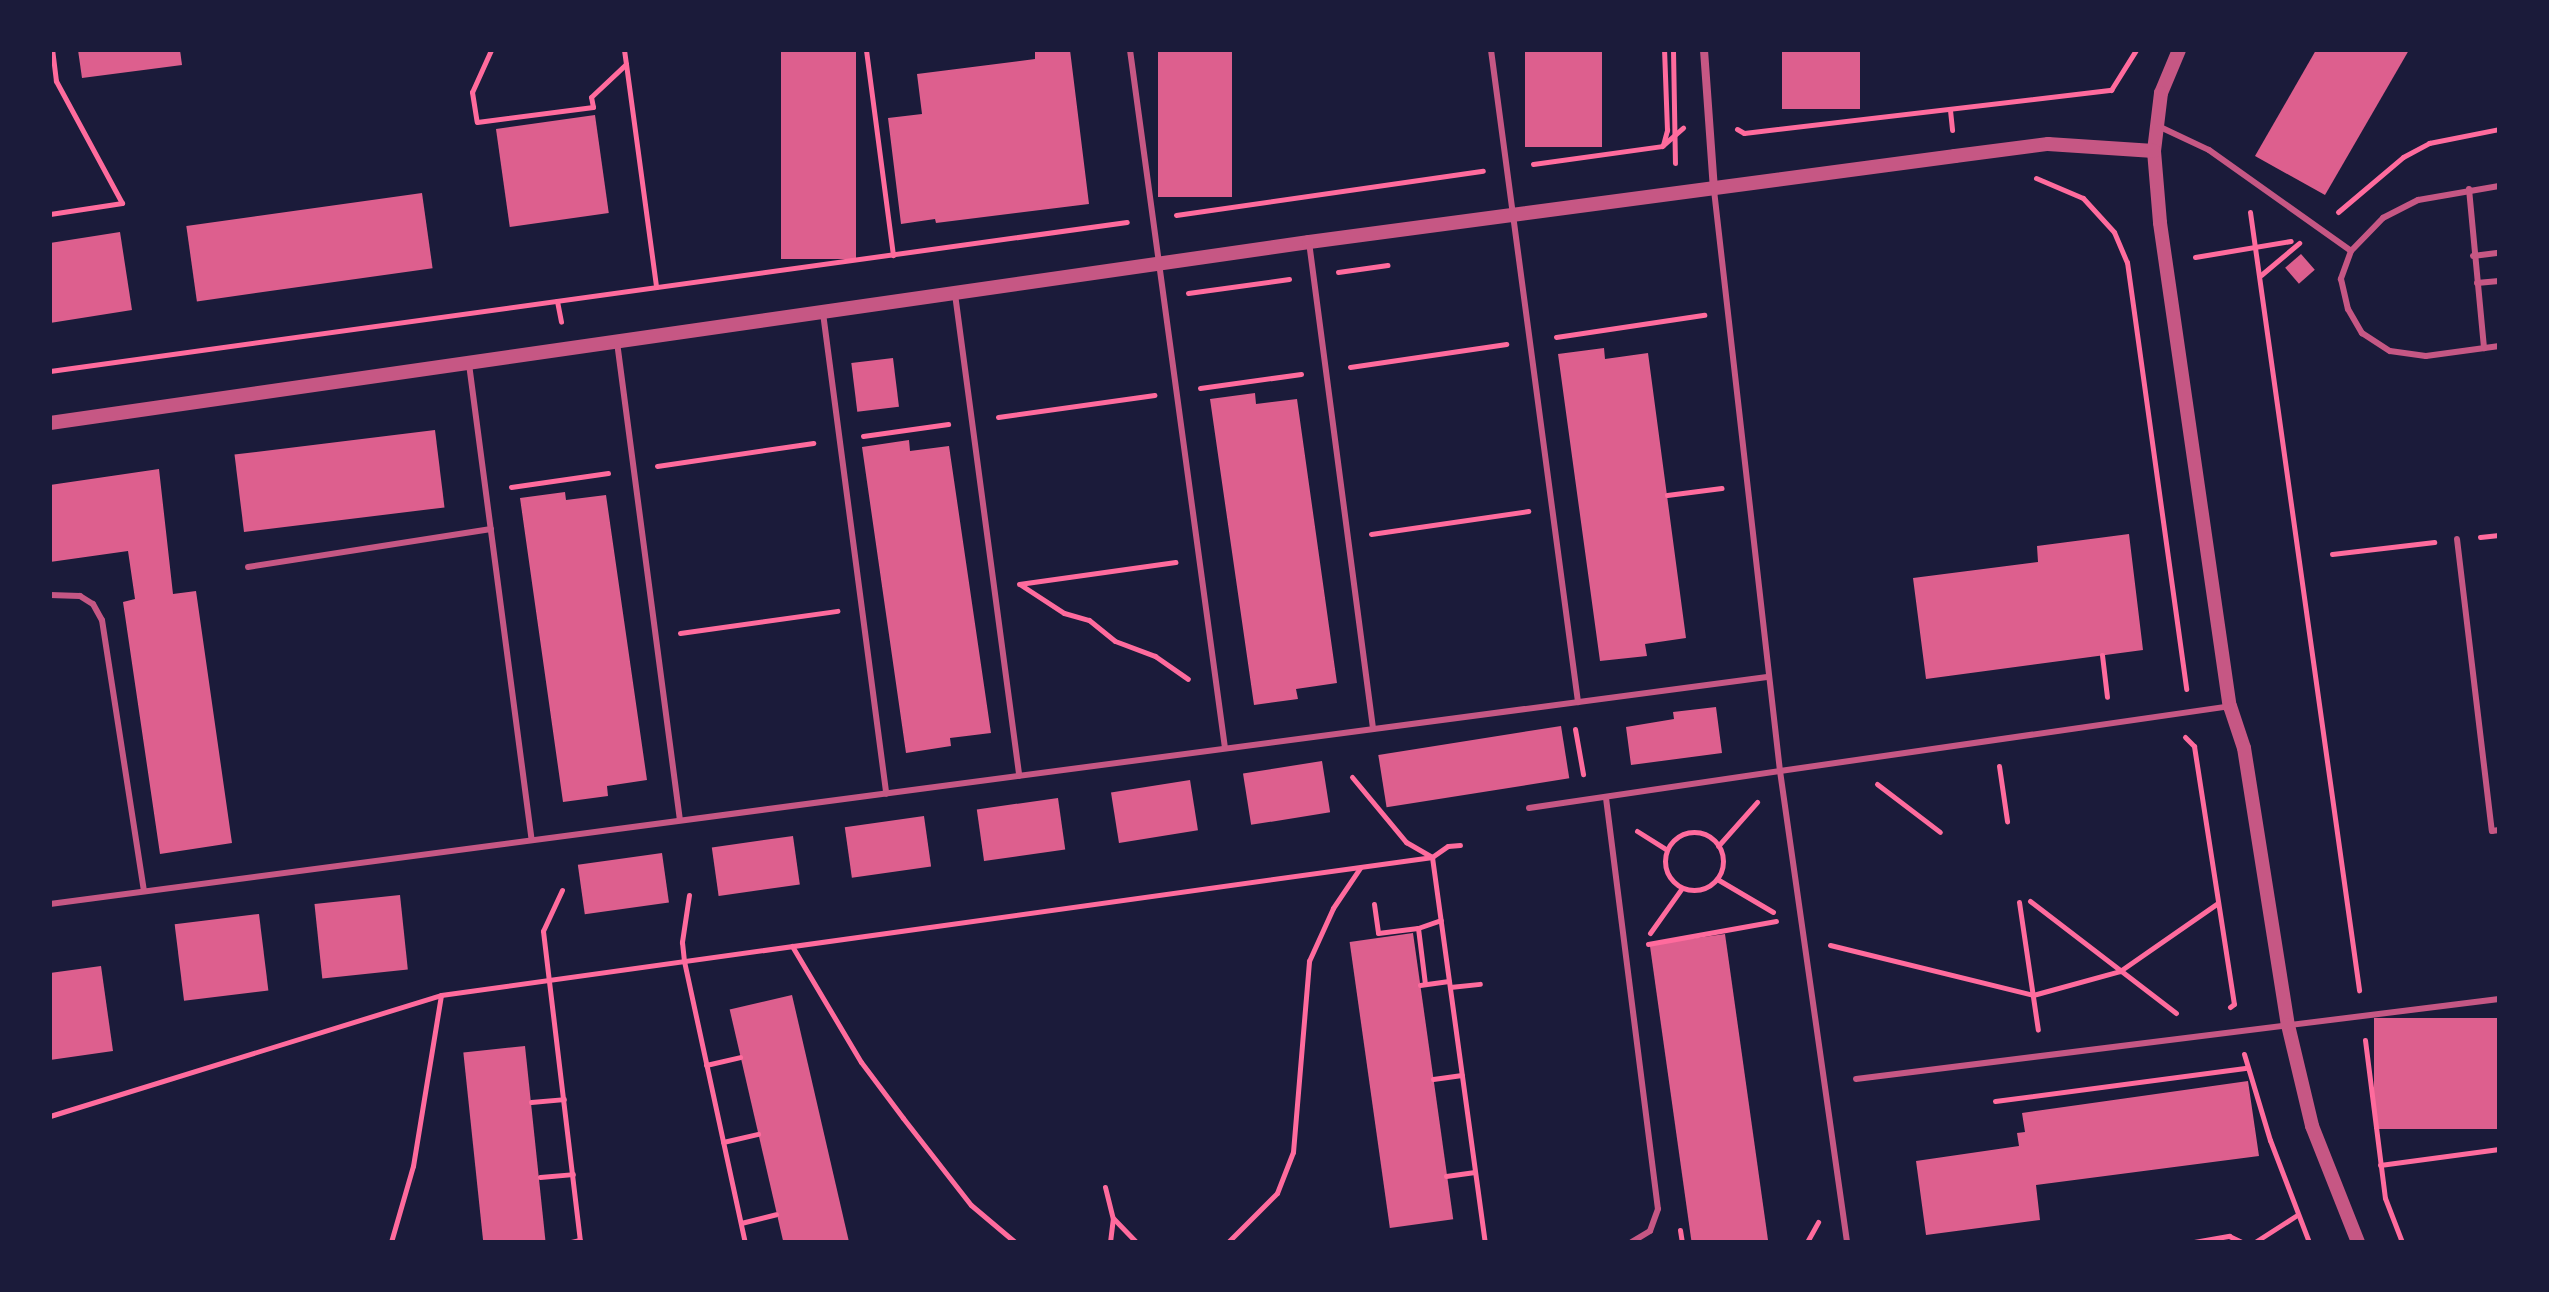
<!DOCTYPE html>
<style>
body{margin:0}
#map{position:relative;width:2549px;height:1292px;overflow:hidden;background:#1b1b3a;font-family:"IBM Plex Sans",sans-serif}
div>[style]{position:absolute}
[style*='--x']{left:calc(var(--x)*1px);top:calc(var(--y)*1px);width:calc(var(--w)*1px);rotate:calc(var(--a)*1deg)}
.building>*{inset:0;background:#dd5f8e;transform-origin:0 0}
.path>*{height:5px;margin:-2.5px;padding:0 2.5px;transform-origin:2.5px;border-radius:2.5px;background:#ff6b9d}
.path>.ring{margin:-2.5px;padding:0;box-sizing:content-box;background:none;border:5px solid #ff6b9d;border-radius:50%}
.service>*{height:6px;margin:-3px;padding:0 3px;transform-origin:3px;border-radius:3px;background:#c65784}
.minor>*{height:8px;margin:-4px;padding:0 4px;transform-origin:4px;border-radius:4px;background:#c65784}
.tertiary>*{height:14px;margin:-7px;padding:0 7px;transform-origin:7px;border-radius:7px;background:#c65784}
span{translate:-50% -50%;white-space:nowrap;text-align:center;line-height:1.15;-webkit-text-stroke:8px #1b1b3a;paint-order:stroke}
.frame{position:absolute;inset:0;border:52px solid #1b1b3a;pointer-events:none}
</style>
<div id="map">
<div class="building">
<div style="clip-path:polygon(78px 50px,180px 50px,182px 65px,82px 78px)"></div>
<div style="left:781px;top:50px;width:75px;height:209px"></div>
<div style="clip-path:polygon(1070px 50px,1089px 204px,936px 223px,935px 219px,901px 224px,888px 118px,922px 114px,917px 74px,1035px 59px,1035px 51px)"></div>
<div style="left:1158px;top:50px;width:74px;height:147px"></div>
<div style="left:1525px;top:50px;width:77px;height:97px"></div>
<div style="left:1782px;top:50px;width:78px;height:59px"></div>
<div style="clip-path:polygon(2316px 50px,2409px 50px,2325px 195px,2255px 156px)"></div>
<div style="left:595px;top:115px;width:99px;height:100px;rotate:82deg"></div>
<div style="left:422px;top:193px;width:76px;height:238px;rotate:82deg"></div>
<div style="clip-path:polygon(120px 232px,132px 310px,50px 323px,50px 243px)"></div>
<div style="left:2301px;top:254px;width:21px;height:21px;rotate:49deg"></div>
<div style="clip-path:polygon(1604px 348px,1605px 359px,1648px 353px,1686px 638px,1645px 644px,1647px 656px,1600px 661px,1558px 354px)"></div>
<div style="left:893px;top:358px;width:49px;height:42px;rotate:83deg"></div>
<div style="clip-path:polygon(1255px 393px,1256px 404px,1297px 399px,1337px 683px,1296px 689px,1298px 699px,1254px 705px,1210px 399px)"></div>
<div style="left:435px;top:430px;width:78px;height:202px;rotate:83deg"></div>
<div style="clip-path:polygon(909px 440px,910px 451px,949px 446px,991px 733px,950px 738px,951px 746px,906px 753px,862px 447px)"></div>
<div style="clip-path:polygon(159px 469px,173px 594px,196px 591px,232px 843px,160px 854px,123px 602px,135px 599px,128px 551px,50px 562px,50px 485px)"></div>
<div style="clip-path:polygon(565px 492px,566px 500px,606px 495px,647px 780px,607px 786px,608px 796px,563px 802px,520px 498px)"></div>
<div style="clip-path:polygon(2129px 534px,2143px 650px,1926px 679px,1913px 578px,2038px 562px,2037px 546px)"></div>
<div style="clip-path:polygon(1716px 707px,1722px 753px,1631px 765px,1626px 727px,1674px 719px,1673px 712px)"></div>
<div style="left:1561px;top:726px;width:53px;height:185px;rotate:81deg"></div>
<div style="left:1322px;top:761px;width:52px;height:80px;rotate:81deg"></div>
<div style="left:1190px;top:780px;width:51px;height:80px;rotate:81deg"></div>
<div style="left:1058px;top:798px;width:52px;height:82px;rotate:82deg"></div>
<div style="left:924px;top:816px;width:51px;height:80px;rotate:82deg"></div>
<div style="left:793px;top:836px;width:49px;height:82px;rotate:82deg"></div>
<div style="left:662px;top:853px;width:50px;height:85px;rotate:82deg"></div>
<div style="left:400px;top:895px;width:75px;height:86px;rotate:84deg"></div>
<div style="left:259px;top:914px;width:77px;height:85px;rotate:83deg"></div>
<div style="left:1413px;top:933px;width:289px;height:64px;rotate:82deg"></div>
<div style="left:1725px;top:934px;width:311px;height:76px;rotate:82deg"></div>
<div style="clip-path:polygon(101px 966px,113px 1051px,50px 1060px,50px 973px)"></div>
<div style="left:792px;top:995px;width:253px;height:64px;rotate:77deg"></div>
<div style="left:2499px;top:1018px;width:111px;height:125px;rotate:90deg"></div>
<div style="left:525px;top:1046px;width:197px;height:62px;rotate:84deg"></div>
<div style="clip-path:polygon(2248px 1081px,2259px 1156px,2036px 1185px,2040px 1220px,1926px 1235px,1916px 1161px,2019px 1146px,2017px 1133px,2025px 1132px,2022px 1113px)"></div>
</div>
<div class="path">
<div style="--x:491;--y:50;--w:46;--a:114.3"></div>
<div style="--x:472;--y:92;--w:30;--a:81"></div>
<div style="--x:477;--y:122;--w:117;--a:-7.4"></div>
<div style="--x:593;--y:107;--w:10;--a:-101"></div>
<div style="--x:591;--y:97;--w:48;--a:-43.3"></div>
<div style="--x:626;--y:64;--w:14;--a:-98"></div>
<div style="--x:866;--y:50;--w:207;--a:82.5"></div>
<div style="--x:1673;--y:50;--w:113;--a:89"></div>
<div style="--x:626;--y:64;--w:225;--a:82.3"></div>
<div style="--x:1950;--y:110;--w:20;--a:84"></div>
<div style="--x:1737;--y:129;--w:8;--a:30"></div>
<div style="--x:1744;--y:133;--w:370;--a:-6.7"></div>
<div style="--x:2111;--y:90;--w:47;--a:-58"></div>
<div style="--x:1663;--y:145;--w:16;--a:-75"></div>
<div style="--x:1667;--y:130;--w:80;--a:-92.1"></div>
<div style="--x:1533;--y:164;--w:130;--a:-7.9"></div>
<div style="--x:1662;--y:146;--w:28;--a:-41"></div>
<div style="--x:2036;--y:178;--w:51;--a:23.1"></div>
<div style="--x:2083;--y:198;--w:46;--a:47.6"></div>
<div style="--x:2114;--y:232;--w:33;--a:67"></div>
<div style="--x:2127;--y:262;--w:431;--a:82.1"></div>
<div style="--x:2250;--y:212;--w:786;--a:82.02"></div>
<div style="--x:2338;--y:212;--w:85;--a:-40.2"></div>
<div style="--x:2403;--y:157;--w:30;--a:-28"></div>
<div style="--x:2429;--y:143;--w:71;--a:-11.3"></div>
<div style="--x:50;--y:214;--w:73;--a:-8.7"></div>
<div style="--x:122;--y:203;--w:139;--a:-118.4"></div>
<div style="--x:56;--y:81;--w:31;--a:-97"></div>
<div style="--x:1176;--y:215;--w:310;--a:-8.2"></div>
<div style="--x:2195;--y:257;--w:97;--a:-9.5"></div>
<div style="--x:1338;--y:272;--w:50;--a:-8"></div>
<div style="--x:2261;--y:275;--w:50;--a:-40.1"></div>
<div style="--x:1188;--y:293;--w:102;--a:-7.9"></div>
<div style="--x:557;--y:301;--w:21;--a:79"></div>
<div style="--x:1556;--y:337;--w:150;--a:-8.5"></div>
<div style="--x:1350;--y:367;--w:158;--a:-8.4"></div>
<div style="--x:50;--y:371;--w:1087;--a:-7.88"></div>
<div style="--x:1200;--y:388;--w:102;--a:-7.9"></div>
<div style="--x:998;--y:417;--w:158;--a:-8"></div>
<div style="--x:863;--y:436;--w:86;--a:-8"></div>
<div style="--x:657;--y:466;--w:158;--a:-8.4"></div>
<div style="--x:511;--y:487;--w:98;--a:-8.2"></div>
<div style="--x:1667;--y:495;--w:55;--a:-7.3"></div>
<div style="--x:1371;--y:534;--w:159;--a:-8.3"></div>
<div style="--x:2480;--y:537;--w:19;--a:-6"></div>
<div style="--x:2332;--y:554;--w:103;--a:-6.7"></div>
<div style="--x:1019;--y:584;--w:158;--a:-8"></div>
<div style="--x:1021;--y:585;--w:51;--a:33.1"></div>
<div style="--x:1064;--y:613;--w:26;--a:16"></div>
<div style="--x:1089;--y:620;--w:33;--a:39"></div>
<div style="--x:1115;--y:641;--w:43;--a:20.6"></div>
<div style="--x:1155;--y:656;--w:40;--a:34.9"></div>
<div style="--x:680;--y:633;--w:159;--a:-8"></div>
<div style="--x:2102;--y:655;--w:42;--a:83.2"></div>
<div style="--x:1575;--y:729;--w:46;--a:79.9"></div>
<div style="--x:2185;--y:737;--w:13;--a:45"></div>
<div style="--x:2194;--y:746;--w:261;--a:81.2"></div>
<div style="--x:2234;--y:1004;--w:5;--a:143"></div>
<div style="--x:1999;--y:766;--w:56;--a:81.7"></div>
<div style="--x:1352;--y:777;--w:85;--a:50.3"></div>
<div style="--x:1406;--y:842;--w:30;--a:30"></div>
<div style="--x:1432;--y:857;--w:19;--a:-35"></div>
<div style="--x:1448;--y:846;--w:12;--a:-5"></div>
<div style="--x:1877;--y:784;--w:79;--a:37.3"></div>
<div style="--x:1637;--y:831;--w:34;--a:32"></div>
<div class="ring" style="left:1665px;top:832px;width:53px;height:53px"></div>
<div style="--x:1718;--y:846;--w:59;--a:-48.4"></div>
<div style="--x:1717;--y:879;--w:65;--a:30.5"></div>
<div style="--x:562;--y:890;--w:45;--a:114.9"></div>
<div style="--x:543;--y:931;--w:313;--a:83.2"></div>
<div style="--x:689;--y:895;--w:48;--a:98.5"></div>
<div style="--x:682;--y:942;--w:19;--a:84"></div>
<div style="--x:684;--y:961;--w:288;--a:77.8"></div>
<div style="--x:2030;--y:901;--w:184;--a:37.5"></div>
<div style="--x:2019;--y:902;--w:129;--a:81.6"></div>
<div style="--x:1374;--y:904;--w:29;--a:82"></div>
<div style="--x:1378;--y:933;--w:40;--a:-7.1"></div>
<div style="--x:1418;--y:928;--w:56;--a:82.9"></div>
<div style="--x:1418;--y:928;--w:24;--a:-19"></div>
<div style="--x:1650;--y:933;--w:55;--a:-54.6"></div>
<div style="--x:1648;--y:944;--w:130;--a:-10.2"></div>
<div style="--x:1830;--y:945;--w:209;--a:13.8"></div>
<div style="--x:2033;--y:995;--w:90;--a:-15.4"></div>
<div style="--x:2120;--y:971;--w:119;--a:-34.8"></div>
<div style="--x:792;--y:946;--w:135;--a:59.3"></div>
<div style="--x:861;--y:1062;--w:70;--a:53.1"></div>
<div style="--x:903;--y:1118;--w:110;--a:52"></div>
<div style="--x:971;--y:1205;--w:57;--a:40.1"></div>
<div style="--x:1420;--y:985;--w:29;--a:-8"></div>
<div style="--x:1450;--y:987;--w:30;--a:-6"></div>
<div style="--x:2365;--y:1040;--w:159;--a:82.8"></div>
<div style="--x:2385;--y:1198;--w:47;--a:68.9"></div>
<div style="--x:2244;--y:1054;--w:90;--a:73.2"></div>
<div style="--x:2270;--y:1140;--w:109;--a:69.1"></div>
<div style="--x:706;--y:1065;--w:35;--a:-13"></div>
<div style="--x:1433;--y:1079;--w:29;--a:-8"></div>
<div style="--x:1995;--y:1101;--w:254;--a:-7.5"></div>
<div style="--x:531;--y:1102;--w:33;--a:-5"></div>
<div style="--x:50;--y:1116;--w:409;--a:-17.2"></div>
<div style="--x:441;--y:995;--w:1001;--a:-7.93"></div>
<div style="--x:1432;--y:857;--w:389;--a:82.2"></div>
<div style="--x:723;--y:1142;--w:36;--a:-13"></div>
<div style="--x:2380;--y:1165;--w:120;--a:-7.7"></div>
<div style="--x:1446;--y:1176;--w:29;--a:-8"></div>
<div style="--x:540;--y:1177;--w:33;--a:-5"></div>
<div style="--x:1105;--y:1187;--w:32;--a:76"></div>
<div style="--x:1113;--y:1218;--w:33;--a:46"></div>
<div style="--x:741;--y:1223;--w:36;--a:-14"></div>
<div style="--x:1680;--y:1230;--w:12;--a:81"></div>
<div style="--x:391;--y:1242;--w:79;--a:-73.9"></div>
<div style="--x:413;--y:1166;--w:173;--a:-80.7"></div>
<div style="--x:571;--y:1242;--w:9;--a:-13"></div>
<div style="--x:1110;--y:1242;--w:23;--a:-83"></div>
<div style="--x:1228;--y:1242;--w:69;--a:-45"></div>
<div style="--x:1277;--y:1193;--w:44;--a:-68.7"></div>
<div style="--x:1293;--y:1152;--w:192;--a:-85.2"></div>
<div style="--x:1309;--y:961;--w:58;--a:-65.6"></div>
<div style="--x:1333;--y:908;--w:48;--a:-56"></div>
<div style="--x:1807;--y:1242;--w:23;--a:-61"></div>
<div style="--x:2194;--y:1242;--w:36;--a:-10"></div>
<div style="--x:2229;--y:1236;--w:14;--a:25"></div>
<div style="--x:2255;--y:1242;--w:50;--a:-32.7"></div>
</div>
<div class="service">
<div style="--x:1130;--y:50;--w:704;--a:82.25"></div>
<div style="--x:1491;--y:50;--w:658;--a:82.4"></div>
<div style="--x:2158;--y:126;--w:56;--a:25.2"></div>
<div style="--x:2209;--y:150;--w:174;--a:35.4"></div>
<div style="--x:2499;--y:186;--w:82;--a:170.2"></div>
<div style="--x:2418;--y:200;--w:39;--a:153"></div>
<div style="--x:2383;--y:218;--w:46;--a:134.1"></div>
<div style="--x:2351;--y:251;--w:30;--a:110"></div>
<div style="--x:2341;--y:279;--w:31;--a:77"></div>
<div style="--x:2348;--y:309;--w:28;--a:60"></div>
<div style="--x:2362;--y:333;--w:33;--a:33"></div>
<div style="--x:2390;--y:351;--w:36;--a:8"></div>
<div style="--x:2426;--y:356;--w:74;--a:-7.8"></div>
<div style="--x:2469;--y:189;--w:160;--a:84.6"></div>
<div style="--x:1714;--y:190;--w:585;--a:83.52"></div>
<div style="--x:1780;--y:771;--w:455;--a:-8.2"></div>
<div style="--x:1309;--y:242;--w:491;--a:82.5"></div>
<div style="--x:2473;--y:256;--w:26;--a:-7"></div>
<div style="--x:2477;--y:283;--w:22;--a:-5"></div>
<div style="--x:955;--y:294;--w:486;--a:82.4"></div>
<div style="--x:823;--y:313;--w:485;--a:82.5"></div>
<div style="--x:617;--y:342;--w:482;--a:82.5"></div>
<div style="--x:469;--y:364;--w:480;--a:82.5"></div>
<div style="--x:2457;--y:539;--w:294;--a:83.2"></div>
<div style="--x:2492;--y:831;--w:7;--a:-8"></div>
<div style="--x:248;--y:567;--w:246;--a:-8.9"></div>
<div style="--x:50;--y:595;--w:30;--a:2"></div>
<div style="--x:80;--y:596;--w:15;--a:32"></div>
<div style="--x:93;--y:604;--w:18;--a:61"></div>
<div style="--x:102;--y:620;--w:274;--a:81.2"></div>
<div style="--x:1606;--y:798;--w:414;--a:82.8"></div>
<div style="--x:1658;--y:1209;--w:23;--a:110"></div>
<div style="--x:1650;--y:1231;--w:21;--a:149"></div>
<div style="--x:1529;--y:808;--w:254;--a:-8.4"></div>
<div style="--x:1780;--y:771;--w:476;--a:81.9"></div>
<div style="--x:50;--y:904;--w:1732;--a:-7.53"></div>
<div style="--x:1856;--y:1079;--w:648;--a:-7.09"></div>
</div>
<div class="minor">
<div style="--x:1704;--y:50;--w:138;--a:85.9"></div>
</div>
<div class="tertiary">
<div style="--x:2179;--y:50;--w:47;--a:112.7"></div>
<div style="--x:2161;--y:93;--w:58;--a:96.9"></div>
<div style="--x:2154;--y:151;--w:72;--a:85.2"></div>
<div style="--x:2160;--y:223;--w:488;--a:81.8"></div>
<div style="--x:2230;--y:706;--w:44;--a:71.6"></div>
<div style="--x:2244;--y:748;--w:280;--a:81"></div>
<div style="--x:2288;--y:1025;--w:104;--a:76.6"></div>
<div style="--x:2312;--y:1126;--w:125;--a:68.4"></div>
<div style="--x:50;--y:423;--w:1272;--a:-8.18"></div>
<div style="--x:1309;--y:242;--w:652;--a:-7.58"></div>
<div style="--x:1955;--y:156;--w:94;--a:-7.4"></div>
<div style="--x:2048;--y:144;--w:106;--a:3.8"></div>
</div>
<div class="frame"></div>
</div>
